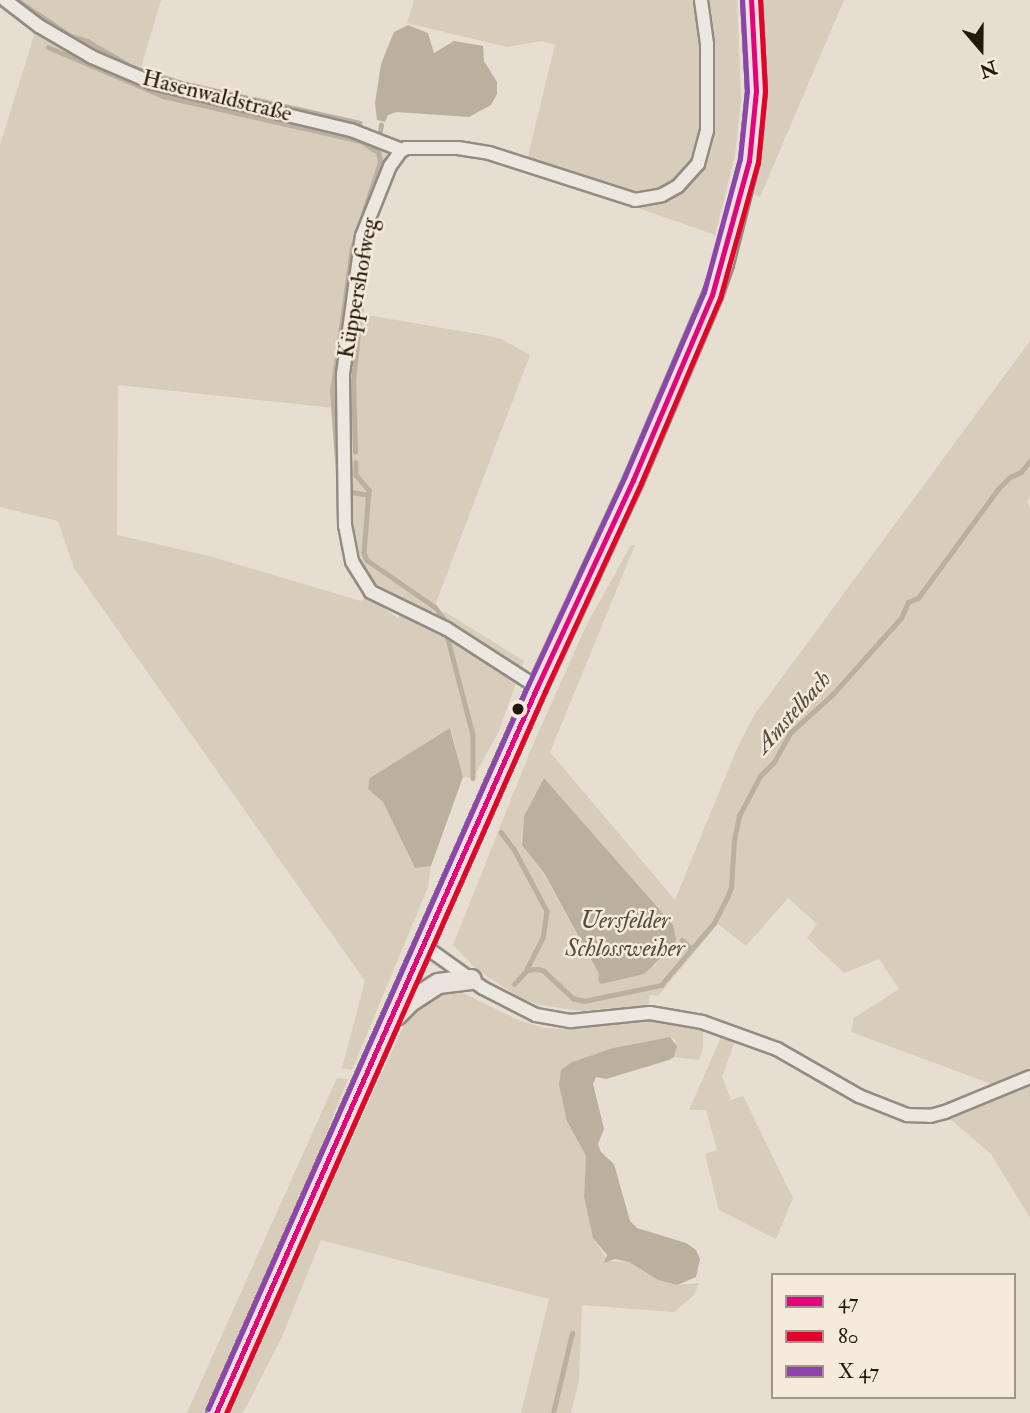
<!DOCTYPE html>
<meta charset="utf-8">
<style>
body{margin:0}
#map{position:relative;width:1030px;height:1413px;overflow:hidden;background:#e6ded1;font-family:"IM FELL Double Pica",serif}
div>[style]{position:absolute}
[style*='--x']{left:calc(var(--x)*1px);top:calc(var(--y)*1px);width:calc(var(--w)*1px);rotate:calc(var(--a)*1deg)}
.green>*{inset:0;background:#d8ccba}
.water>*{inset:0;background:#bbb09e}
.stream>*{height:4.5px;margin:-2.25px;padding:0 2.25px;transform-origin:2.25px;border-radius:2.25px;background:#bbb09e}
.roads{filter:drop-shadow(2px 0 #928c83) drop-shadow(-2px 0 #928c83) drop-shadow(0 2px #928c83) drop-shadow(0 -2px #928c83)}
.street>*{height:12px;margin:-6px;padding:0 6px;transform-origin:6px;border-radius:6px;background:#ece7e0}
.primary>*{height:19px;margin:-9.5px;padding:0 9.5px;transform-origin:9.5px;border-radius:9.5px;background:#e9e3db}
.bus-1>*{height:5px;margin:-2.5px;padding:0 2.5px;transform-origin:2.5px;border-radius:2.5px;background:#e5007d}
.bus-2>*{height:5px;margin:-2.5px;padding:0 2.5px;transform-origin:2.5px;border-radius:2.5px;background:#e4002b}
.bus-3>*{height:5px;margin:-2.5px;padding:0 2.5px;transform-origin:2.5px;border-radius:2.5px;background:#8e44ad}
.dots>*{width:19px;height:19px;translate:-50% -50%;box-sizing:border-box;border:4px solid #f5eadb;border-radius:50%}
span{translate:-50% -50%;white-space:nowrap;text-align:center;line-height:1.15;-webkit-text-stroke:5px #f5eadb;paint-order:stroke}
.street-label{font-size:23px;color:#22190c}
.water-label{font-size:24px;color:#584d3e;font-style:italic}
.legend{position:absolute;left:771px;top:1273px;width:245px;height:126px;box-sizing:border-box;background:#f5eadb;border:2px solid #a19688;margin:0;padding:9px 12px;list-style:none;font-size:21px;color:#22190c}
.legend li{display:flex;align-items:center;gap:14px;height:35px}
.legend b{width:35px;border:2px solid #a19688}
.north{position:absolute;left:946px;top:14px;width:70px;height:70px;-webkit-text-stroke:5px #f5eadb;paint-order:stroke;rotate:160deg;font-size:19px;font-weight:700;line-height:28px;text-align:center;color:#22190c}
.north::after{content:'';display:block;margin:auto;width:24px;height:32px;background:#22190c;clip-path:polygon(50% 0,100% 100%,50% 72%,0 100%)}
</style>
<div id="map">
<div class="green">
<div style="clip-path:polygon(1px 0,161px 0,139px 74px,391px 143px,356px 232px,334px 408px,118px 385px,117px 535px,209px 556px,361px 601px,367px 597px,398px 618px,403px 604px,433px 615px,445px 612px,524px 661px,498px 733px,473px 778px,463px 777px,451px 728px,404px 757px,368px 789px,383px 802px,415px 868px,431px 866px,428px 887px,352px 1070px,342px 1068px,365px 981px,74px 568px,58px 521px,0 507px,0 145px,37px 26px)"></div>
<div style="clip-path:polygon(414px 0,737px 0,741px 99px,735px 155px,715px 235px,525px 168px,555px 45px,542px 41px,507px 47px,407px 23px)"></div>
<div style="clip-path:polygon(761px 0,844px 0,760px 197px,755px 195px,763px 153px)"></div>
<div style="clip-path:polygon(355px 313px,484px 335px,501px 339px,530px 355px,432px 613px,394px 599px,379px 589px,363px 566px,351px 527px,348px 444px)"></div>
<div style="clip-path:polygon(evenodd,1030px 341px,1030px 497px,1027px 501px,1030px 509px,1030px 1218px,991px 1154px,950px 1119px,995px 1099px,989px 1083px,851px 1032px,854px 1018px,899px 989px,879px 959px,844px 973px,807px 938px,817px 924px,788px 898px,746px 946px,718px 924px,658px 996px,650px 995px,648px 1005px,581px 1011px,540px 1005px,521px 998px,478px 971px,453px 945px,532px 747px,586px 626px,631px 545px,635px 545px,550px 752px,675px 900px,738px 746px,755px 714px,1030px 341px,544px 778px,673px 925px,674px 946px,654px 966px,601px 983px,598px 980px,599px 974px,543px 873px,521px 842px,524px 816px,544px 778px)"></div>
<div style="clip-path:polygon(455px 989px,518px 1020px,544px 1028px,573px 1029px,654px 1020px,694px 1025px,703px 1030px,703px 1048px,699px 1060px,674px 1057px,676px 1040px,670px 1037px,613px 1048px,572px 1062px,567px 1121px,586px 1156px,584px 1197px,593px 1238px,608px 1261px,629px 1262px,658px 1280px,677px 1285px,699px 1283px,694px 1295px,674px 1312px,582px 1305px,579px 1381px,571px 1413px,521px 1413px,549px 1299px,321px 1240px,281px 1339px,243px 1413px,228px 1413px,402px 1029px,425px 998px)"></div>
<div style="clip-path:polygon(721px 1037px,735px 1041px,722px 1077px,731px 1100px,743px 1096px,793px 1198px,776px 1239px,719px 1210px,705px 1154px,717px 1150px,706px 1110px,689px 1110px)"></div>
<div style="clip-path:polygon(337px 1078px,348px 1079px,310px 1175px,203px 1413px,187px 1413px)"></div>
</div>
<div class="water">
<div style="clip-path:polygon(408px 25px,428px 33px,434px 53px,454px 41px,483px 46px,484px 61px,497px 82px,497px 94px,491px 105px,469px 117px,396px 112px,388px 115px,385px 122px,377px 120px,375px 103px,381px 64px,394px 32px)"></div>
<div style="clip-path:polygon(450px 728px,463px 777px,431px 866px,415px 868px,383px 802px,368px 789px,370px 778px)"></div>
<div style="clip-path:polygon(544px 778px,673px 925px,676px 939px,674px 946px,644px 974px,601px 984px,598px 980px,599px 974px,544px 873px,522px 845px,524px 816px)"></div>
<div style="clip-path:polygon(670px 1037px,677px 1046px,674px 1057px,669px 1060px,606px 1079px,596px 1077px,593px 1084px,604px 1129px,598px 1144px,601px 1152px,614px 1164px,630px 1221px,637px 1228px,686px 1243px,696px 1250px,700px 1259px,696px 1277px,677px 1285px,658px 1280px,629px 1262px,615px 1259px,604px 1263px,607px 1255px,593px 1238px,584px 1197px,586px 1156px,567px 1121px,559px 1085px,561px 1070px,572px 1062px,613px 1048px)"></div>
</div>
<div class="stream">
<div style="--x:17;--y:0;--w:65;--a:33.7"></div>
<div style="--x:71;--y:36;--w:17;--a:17"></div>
<div style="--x:87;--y:41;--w:52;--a:30"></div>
<div style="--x:132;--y:67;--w:57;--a:17.5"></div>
<div style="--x:186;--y:84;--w:178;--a:12.6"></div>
<div style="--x:48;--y:47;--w:125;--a:23.1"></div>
<div style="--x:163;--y:96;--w:203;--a:12.8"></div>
<div style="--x:361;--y:141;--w:20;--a:33"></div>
<div style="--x:380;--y:131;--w:6;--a:-81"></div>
<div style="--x:369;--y:240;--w:16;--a:-76"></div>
<div style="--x:355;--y:452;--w:71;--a:-91.6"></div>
<div style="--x:353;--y:381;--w:136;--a:-84.1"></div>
<div style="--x:356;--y:462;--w:13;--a:90"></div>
<div style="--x:356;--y:475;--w:20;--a:49"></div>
<div style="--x:369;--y:490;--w:63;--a:94.5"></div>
<div style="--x:364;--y:553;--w:8;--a:67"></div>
<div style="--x:367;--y:560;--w:83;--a:34.7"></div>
<div style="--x:435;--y:607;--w:20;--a:53"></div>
<div style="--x:339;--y:489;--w:97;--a:-94.1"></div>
<div style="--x:332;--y:392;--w:145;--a:-82.1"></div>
<div style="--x:352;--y:248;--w:90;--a:-72"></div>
<div style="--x:380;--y:162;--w:10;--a:-101"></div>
<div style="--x:351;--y:492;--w:18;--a:9"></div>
<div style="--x:447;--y:635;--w:103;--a:75.4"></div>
<div style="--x:473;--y:735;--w:43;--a:90"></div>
<div style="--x:501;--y:832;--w:21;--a:53"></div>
<div style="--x:514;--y:849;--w:70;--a:62"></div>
<div style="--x:547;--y:911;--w:27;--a:98"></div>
<div style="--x:543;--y:938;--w:36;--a:117"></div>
<div style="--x:682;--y:940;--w:12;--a:42"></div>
<div style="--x:514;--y:984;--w:19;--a:-47"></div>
<div style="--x:527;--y:970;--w:11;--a:-5"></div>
<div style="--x:538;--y:969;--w:6;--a:18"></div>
<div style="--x:544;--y:971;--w:40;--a:43"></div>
<div style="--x:573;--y:998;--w:11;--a:15"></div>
<div style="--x:584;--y:1001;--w:79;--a:-11.7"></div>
<div style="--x:661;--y:985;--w:82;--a:-49.5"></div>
<div style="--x:714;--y:923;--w:28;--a:-63"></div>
<div style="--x:727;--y:898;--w:12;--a:-70"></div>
<div style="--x:731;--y:887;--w:47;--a:-86.3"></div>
<div style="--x:734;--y:840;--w:25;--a:-78"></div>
<div style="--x:739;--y:816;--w:45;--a:-62.3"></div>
<div style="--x:760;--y:776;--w:20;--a:-45"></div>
<div style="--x:774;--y:762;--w:33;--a:-61"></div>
<div style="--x:790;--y:733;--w:58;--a:-42.2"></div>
<div style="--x:833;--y:694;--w:102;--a:-48.2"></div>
<div style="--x:901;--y:618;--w:17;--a:-66"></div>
<div style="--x:908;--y:602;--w:11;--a:-22"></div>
<div style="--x:918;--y:598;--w:135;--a:-53.7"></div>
<div style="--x:998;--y:489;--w:17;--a:-45"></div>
<div style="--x:1010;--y:477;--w:12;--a:-24"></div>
<div style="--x:1021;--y:472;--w:14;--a:-51"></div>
<div style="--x:553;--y:1413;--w:82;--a:-76.6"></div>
</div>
<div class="roads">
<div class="street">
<div style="--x:5;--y:0;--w:43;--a:37.4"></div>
<div style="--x:39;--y:26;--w:61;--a:30.3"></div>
<div style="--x:92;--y:57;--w:66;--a:23.1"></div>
<div style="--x:153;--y:83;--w:204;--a:13.4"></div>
<div style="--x:351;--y:130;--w:55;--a:21.4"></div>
<div style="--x:537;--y:687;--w:107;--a:-147.2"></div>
<div style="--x:447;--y:629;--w:85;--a:-154"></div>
<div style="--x:371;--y:592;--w:36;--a:-122"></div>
<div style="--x:352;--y:561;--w:36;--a:-101"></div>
<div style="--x:345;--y:526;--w:152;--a:-90.8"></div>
<div style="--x:343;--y:374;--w:139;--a:-82.2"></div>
<div style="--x:362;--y:236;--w:75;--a:-68.2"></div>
<div style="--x:390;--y:166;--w:17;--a:-54"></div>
<div style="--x:400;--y:152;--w:7;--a:-34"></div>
<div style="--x:406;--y:148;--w:52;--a:0"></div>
<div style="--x:458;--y:148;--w:31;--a:9"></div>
<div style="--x:489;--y:153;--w:153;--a:17.8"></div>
<div style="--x:635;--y:200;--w:27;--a:-10"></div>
<div style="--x:662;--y:195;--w:18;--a:-29"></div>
<div style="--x:678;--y:186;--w:30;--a:-48"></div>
<div style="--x:698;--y:164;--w:34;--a:-75"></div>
<div style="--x:707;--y:131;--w:87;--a:-90"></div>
<div style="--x:707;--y:44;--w:44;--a:-97.8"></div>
<div style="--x:423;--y:945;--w:74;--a:35.6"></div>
<div style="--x:483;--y:988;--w:59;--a:27"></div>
<div style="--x:536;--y:1015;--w:36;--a:10"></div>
<div style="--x:571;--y:1021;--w:79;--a:-5.8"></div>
<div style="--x:650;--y:1013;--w:53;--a:9.8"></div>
<div style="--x:702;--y:1022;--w:80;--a:19.8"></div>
<div style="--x:777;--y:1049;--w:95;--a:29.8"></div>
<div style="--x:859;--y:1096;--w:52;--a:21.6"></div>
<div style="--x:907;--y:1115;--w:23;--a:2"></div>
<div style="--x:930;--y:1116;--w:16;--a:-15"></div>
<div style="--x:945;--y:1112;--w:92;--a:-22.4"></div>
</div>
<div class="primary">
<div style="--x:396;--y:1015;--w:20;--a:-45"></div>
<div style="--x:410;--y:1001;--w:33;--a:-33"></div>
<div style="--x:438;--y:983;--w:33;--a:-7"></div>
<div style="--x:216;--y:1413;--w:794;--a:-66.15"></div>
<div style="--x:537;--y:687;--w:228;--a:-65.1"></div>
<div style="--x:633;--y:480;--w:201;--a:-66.9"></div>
<div style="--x:712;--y:295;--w:34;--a:-71"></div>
<div style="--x:723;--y:263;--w:105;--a:-75.7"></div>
<div style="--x:749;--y:161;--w:70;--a:-84.3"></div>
<div style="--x:756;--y:91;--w:91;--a:-93.1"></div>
</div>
</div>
<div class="bus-1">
<div style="--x:216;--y:1413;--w:794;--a:-66.15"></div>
<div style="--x:537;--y:687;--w:228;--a:-65.1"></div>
<div style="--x:633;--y:480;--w:201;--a:-66.9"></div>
<div style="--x:712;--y:295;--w:139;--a:-74.6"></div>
<div style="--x:749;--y:161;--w:70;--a:-84.3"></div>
<div style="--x:756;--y:91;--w:91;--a:-93.1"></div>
</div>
<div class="bus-2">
<div style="--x:226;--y:1413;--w:789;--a:-66.16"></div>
<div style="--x:545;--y:691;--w:229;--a:-65.2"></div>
<div style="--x:641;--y:483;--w:201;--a:-66.9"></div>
<div style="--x:720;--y:298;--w:141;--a:-74.4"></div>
<div style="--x:758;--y:162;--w:71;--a:-84.4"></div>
<div style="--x:765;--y:91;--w:91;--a:-93.1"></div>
</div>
<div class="bus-3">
<div style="--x:208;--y:1409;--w:794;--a:-66.15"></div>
<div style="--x:529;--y:683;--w:228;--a:-65.1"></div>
<div style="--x:625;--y:476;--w:200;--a:-66.8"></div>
<div style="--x:704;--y:292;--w:138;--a:-74.9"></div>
<div style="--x:740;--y:159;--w:68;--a:-84.1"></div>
<div style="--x:747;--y:91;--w:91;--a:-93.1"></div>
</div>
<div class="dots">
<div style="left:518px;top:709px;background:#22190c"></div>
</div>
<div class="street-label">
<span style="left:217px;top:96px;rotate:14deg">Hasenwaldstraße</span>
<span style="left:358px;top:288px;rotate:-80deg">Küppershofweg</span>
</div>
<div class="water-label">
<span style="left:793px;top:712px;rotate:-48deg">Amstelbach</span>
<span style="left:625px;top:935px">Uersfelder<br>Schlossweiher</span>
</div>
<ul class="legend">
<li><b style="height:9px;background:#e5007d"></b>47</li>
<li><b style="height:9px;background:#e4002b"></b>80</li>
<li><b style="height:9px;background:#8e44ad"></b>X 47</li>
</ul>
<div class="north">N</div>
</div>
